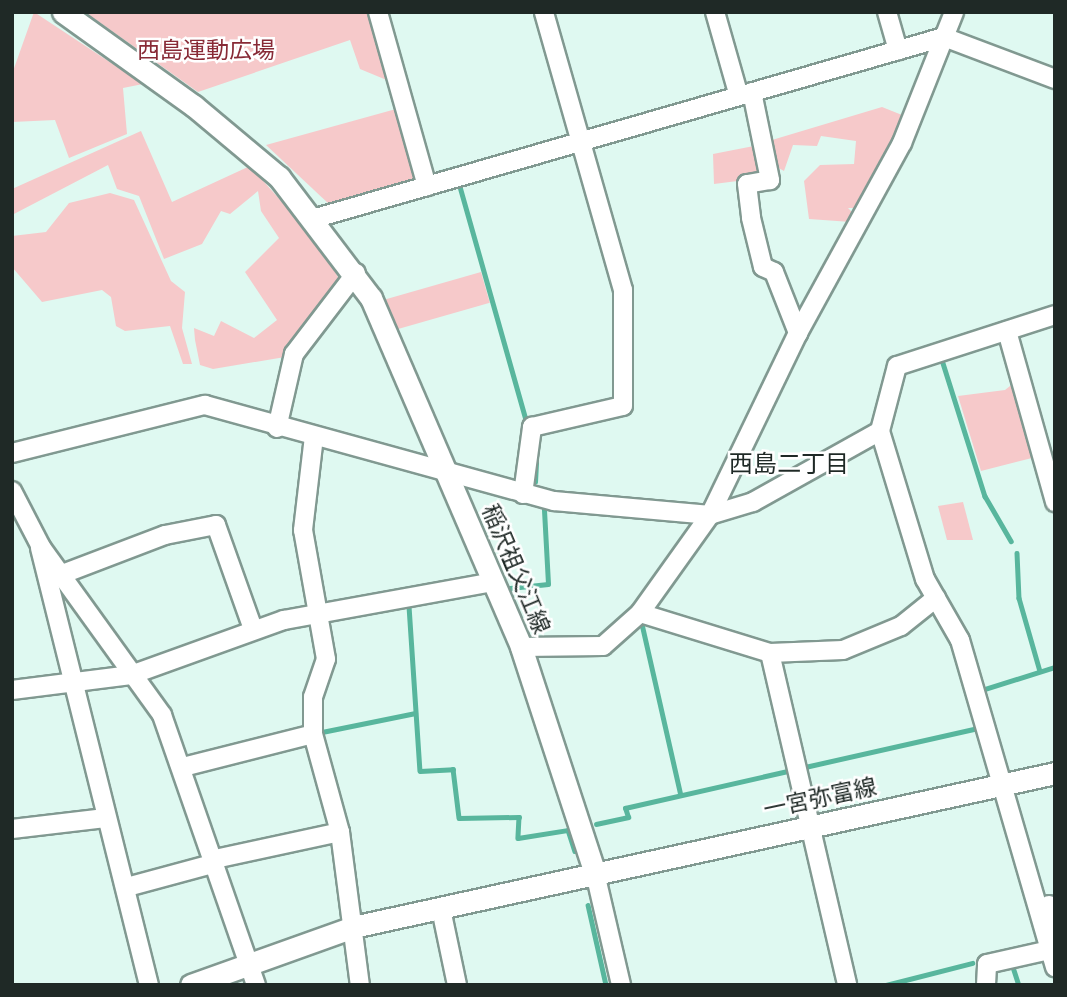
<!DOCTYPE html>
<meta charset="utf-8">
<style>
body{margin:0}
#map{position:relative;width:1067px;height:997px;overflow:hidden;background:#dff9f1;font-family:Raleway,"Noto Sans JP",sans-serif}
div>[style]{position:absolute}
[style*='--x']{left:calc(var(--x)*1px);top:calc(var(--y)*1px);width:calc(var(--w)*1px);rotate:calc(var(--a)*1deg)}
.green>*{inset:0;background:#f6c9ca;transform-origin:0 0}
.stream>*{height:4.5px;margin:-2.25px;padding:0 2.25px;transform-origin:2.25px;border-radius:2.25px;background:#58b69d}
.roads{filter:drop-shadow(2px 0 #819991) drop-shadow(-2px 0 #819991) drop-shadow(0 2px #819991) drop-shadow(0 -2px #819991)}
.minor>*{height:18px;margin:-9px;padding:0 9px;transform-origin:9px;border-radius:9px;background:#fff}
.major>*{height:21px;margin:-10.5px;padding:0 10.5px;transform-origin:10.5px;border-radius:10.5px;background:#fff}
span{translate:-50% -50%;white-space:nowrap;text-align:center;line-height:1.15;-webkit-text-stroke:5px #fff;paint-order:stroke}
.park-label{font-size:23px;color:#882a36}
.street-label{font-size:23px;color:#1f2926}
.neighbourhood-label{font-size:24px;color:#1f2926}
.frame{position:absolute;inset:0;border:14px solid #1f2926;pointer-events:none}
</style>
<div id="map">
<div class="green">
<div style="clip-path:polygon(34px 12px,143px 84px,123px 88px,127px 134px,69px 158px,55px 120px,12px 122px,12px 74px)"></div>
<div style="clip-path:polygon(85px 12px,370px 12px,389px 81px,360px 69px,350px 40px,198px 92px)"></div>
<div style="clip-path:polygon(882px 107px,907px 117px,860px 208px,848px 208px,855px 215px,851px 222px,809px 219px,804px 181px,820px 165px,854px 164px,856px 141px,821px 136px,817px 146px,793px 145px,784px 171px,775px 166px,772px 140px)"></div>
<div style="clip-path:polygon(396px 109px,417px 181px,330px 205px,266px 145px)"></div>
<div style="clip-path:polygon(141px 131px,172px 202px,250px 166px,322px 247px,340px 281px,285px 357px,213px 369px,200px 365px,195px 340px,194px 328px,214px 336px,221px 321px,254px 338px,277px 320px,245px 272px,279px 238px,261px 211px,258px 191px,230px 214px,221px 211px,202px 244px,164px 259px,139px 196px,117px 189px,108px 165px,12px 215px,12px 189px)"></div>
<div style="clip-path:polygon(759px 145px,761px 178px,714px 184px,713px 154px)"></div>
<div style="clip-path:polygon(110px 193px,134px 200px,171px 281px,185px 292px,182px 328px,192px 364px,183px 364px,170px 326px,125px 331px,116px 326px,111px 297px,102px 290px,42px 302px,12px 267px,12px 236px,46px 232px,69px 203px)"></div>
<div style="left:481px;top:272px;width:32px;height:99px;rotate:74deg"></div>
<div style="clip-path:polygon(1015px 382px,1036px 457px,981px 471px,958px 396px,1005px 390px)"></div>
<div style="clip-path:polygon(963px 502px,973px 540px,947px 540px,938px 506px)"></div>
</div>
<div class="stream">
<div style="--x:438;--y:173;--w:18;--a:-16"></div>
<div style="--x:459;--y:183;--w:245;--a:74.2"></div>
<div style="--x:942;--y:360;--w:143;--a:72.5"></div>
<div style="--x:985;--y:496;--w:52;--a:60"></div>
<div style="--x:535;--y:482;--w:19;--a:-87"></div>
<div style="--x:1017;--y:553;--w:45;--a:87.5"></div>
<div style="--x:1019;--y:598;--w:76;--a:74"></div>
<div style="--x:510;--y:588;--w:38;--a:-6"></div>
<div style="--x:548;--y:584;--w:75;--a:-93.1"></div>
<div style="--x:409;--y:606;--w:165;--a:86.2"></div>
<div style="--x:420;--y:771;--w:33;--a:-3"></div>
<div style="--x:453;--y:769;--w:49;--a:83"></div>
<div style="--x:459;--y:818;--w:60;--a:-1"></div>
<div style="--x:519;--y:817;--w:21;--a:93"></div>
<div style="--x:518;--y:838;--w:51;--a:-9.1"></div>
<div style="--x:568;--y:830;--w:22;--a:72"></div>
<div style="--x:642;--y:624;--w:175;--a:77.2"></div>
<div style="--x:982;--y:690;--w:77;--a:-17.5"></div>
<div style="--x:322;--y:732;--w:95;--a:-11.5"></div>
<div style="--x:805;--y:767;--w:177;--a:-12.7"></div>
<div style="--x:596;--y:824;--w:33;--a:-12"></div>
<div style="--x:628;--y:817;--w:9;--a:-108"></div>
<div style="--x:625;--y:808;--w:171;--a:-12.8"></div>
<div style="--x:588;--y:905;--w:82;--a:77.3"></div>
<div style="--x:1012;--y:964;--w:22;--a:72"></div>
<div style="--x:886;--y:985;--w:89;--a:-14.3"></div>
</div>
<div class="roads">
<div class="minor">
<div style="--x:378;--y:12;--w:181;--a:74.3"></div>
<div style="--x:715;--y:12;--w:87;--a:74.1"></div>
<div style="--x:887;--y:12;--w:40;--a:74"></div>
<div style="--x:752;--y:92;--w:90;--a:78.4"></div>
<div style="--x:770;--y:180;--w:23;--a:170"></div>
<div style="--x:747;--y:184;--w:34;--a:83"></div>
<div style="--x:751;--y:218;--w:50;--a:76.2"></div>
<div style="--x:763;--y:267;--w:12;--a:24"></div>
<div style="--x:774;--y:272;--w:66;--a:68.5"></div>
<div style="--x:316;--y:218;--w:654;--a:-16.08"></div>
<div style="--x:944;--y:37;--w:119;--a:20.7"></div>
<div style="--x:1055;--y:315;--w:166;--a:162.1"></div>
<div style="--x:897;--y:366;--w:67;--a:104.7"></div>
<div style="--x:880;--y:431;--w:155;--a:73.1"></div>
<div style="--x:925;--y:579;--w:70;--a:60.2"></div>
<div style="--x:960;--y:640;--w:341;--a:73.8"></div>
<div style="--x:1007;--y:331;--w:178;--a:74.3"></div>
<div style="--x:277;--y:428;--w:76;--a:-77.1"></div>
<div style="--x:294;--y:354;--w:102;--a:-52.6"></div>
<div style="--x:12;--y:453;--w:199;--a:-14"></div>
<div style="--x:205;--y:405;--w:362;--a:15.4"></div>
<div style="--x:554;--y:501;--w:157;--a:5.1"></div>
<div style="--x:710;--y:515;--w:45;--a:-16.8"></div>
<div style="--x:753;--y:502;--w:145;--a:-29.2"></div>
<div style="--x:12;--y:491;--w:63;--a:62.6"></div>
<div style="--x:41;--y:547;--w:207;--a:54.2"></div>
<div style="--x:162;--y:715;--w:286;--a:70.8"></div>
<div style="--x:523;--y:494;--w:68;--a:-82.3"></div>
<div style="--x:532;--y:427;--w:93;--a:-13"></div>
<div style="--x:623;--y:406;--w:116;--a:-90"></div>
<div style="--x:623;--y:290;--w:289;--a:-105.9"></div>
<div style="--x:40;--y:548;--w:450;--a:76"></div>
<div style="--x:60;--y:575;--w:112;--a:-20.9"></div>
<div style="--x:165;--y:535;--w:52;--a:-11.1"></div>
<div style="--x:216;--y:525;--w:110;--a:70.4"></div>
<div style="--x:640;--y:613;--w:136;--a:17.1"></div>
<div style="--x:770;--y:653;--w:341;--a:76.9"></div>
<div style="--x:521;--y:647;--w:82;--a:-0.7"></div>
<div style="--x:603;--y:646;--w:50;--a:-41.7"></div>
<div style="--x:640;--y:613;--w:120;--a:-54.5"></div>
<div style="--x:710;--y:515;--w:202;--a:-64.2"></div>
<div style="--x:798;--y:333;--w:217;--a:-61.3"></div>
<div style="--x:902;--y:143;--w:141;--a:-68.3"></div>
<div style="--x:770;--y:653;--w:73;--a:-2.4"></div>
<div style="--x:843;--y:650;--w:63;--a:-22.5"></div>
<div style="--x:901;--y:626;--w:45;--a:-38.7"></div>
<div style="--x:12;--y:690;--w:120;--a:-7.2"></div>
<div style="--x:131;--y:675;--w:163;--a:-19.8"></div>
<div style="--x:284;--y:620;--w:212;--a:-10.3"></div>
<div style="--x:313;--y:734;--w:102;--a:74.6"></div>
<div style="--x:340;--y:832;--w:154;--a:82.6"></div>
<div style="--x:183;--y:767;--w:134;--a:-14.2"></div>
<div style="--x:313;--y:734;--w:37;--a:-90"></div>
<div style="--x:313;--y:697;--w:40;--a:-71.1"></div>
<div style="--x:326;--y:659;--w:131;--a:-100.1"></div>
<div style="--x:303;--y:530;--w:94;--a:-83.3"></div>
<div style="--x:12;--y:829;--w:94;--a:-6.7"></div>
<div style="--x:215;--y:859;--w:128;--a:-12.2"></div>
<div style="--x:595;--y:873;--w:115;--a:76.9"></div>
<div style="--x:127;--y:887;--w:92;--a:-15.1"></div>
<div style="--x:1049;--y:905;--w:17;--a:69"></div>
<div style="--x:441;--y:909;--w:78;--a:78.1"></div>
<div style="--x:986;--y:985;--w:21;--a:-87"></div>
<div style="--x:987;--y:964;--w:64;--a:-12.7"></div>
</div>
<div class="major">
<div style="--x:63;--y:12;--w:161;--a:35.7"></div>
<div style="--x:194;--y:106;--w:111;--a:39.9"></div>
<div style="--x:279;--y:177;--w:152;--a:52.8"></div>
<div style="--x:371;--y:298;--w:380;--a:66.7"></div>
<div style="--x:521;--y:647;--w:238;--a:71.9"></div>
<div style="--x:191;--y:985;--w:172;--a:-19.7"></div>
<div style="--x:353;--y:927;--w:719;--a:-12.37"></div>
</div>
</div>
<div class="park-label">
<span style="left:206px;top:50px">西島運動広場</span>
</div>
<div class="street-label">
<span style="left:516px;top:569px;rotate:67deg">稲沢祖父江線</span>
<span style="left:820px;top:798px;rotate:-12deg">一宮弥富線</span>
</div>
<div class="neighbourhood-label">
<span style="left:789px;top:464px">西島二丁目</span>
</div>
<div class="frame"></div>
</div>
